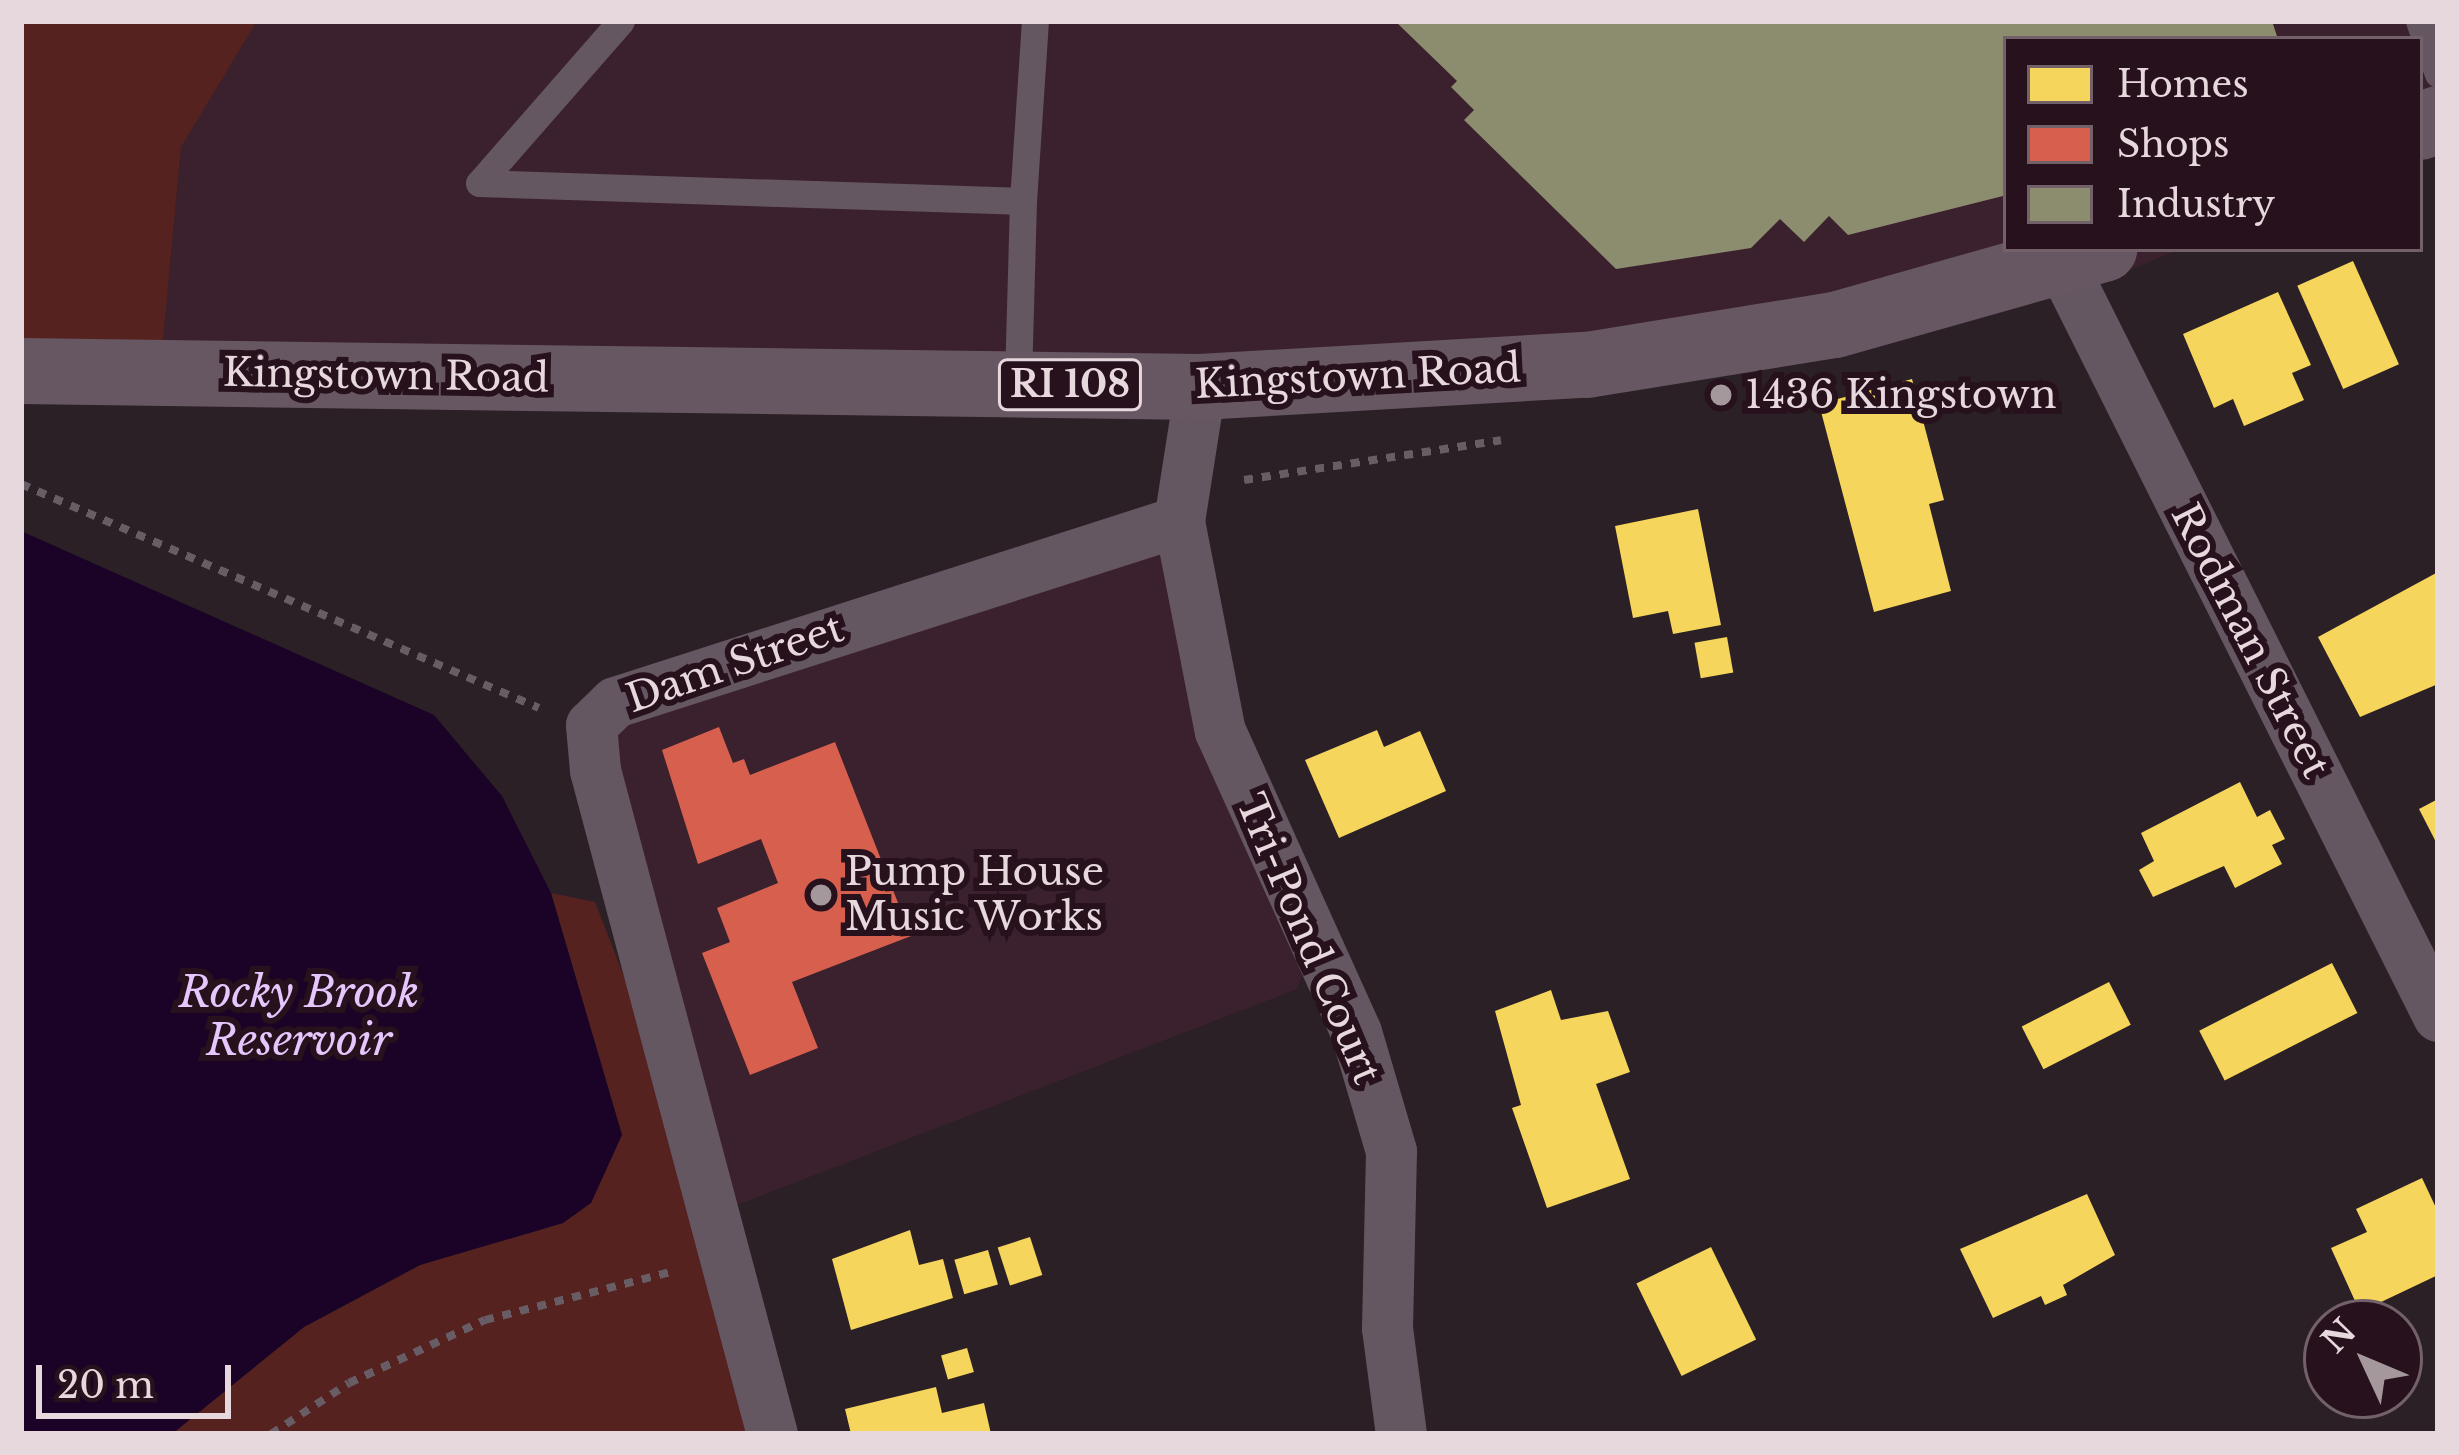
<!DOCTYPE html>
<style>
body{margin:0}
#map{position:relative;width:2459px;height:1455px;overflow:hidden;background:#2b2025;font-family:"Libre Baskerville",serif}
div>[style]{position:absolute}
[style*='--x']{left:calc(var(--x)*1px);top:calc(var(--y)*1px);width:calc(var(--w)*1px);rotate:calc(var(--a)*1deg)}
.built>*{inset:0;background:#3b212e}
.green>*{inset:0;background:#55221f}
.water>*{inset:0;background:#1a0326}
.homes>*{inset:0;background:#f6d55c;transform-origin:0 0}
.shops>*{inset:0;background:#d6604d}
.industry>*{inset:0;background:#8c8c6e}
.path>*{height:8px;margin-top:-4px;transform-origin:0;background:repeating-linear-gradient(90deg,#685c65 0 9px,transparent 0 18px)}
.service>*{height:27px;margin:-13.5px;padding:0 13.5px;transform-origin:13.5px;border-radius:13.5px;background:#655761}
.minor>*{height:51px;margin:-25.5px;padding:0 25.5px;transform-origin:25.5px;border-radius:25.5px;background:#655761}
.primary>*{height:66px;margin:-33px;padding:0 33px;transform-origin:33px;border-radius:33px;background:#675763}
.dots>*{width:33px;height:33px;translate:-50% -50%;box-sizing:border-box;border:6px solid #26111c;border-radius:50%}
span{translate:-50% -50%;white-space:nowrap;text-align:center;line-height:1.15;-webkit-text-stroke:12px #26111c;paint-order:stroke}
.shield-label span{padding:3px 9px;background:#26111c;border:3px solid;border-radius:9px;-webkit-text-stroke-width:0}
.shield-label{font-size:36px;color:#e7d8de;font-weight:700}
.street-label{font-size:39px;color:#e7d8de}
.poi-label{font-size:39px;color:#e7d8de}
.left{translate:0 -50%;text-align:left}
.water-label{font-size:42px;color:#e6c6fd;font-style:italic}
.frame{position:absolute;inset:0;border:24px solid #e7d8de;pointer-events:none}
.legend{position:absolute;left:2003px;top:36px;width:420px;height:216px;box-sizing:border-box;background:#26111c;border:3px solid #73616a;margin:0;padding:15px 21px;list-style:none;font-size:36px;color:#e7d8de}
.legend li{display:flex;align-items:center;gap:24px;height:60px}
.legend b{width:60px;border:3px solid #73616a}
.north{position:absolute;left:2303px;top:1299px;width:120px;height:120px;box-sizing:border-box;background:#26111c;border:3px solid #73616a;border-radius:50%;rotate:314deg;font-size:33px;font-weight:700;line-height:48px;text-align:center;color:#e7d8de}
.north::after{content:'';display:block;margin:auto;width:42px;height:54px;background:#a5989d;clip-path:polygon(50% 0,100% 100%,50% 72%,0 100%)}
.scale{position:absolute;left:36px;top:1365px;width:195px;height:54px;box-sizing:border-box;border:6px solid #e7d8de;border-top:0;padding-left:15px;font-size:36px;line-height:42px;white-space:nowrap;color:#e7d8de;-webkit-text-stroke:9px #26111c;paint-order:stroke}
</style>
<div id="map">
<div class="built">
<div style="clip-path:polygon(257px 21px,2438px 21px,2438px 141px,2420px 149px,2420px 39px,2006px 39px,2006px 249px,2180px 249px,2082px 290px,1719px 359px,160px 373px,181px 146px)"></div>
<div style="clip-path:polygon(1175px 528px,1214px 680px,1313px 941px,1297px 989px,716px 1213px,604px 728px)"></div>
</div>
<div class="green">
<div style="clip-path:polygon(21px 21px,257px 21px,181px 147px,160px 373px,21px 373px)"></div>
<div style="clip-path:polygon(551px 893px,595px 902px,716px 1213px,770px 1434px,172px 1434px,304px 1327px,420px 1265px,563px 1223px,622px 1135px)"></div>
</div>
<div class="water">
<div style="clip-path:polygon(21px 531px,434px 715px,502px 796px,551px 893px,622px 1135px,591px 1203px,563px 1223px,420px 1265px,304px 1327px,172px 1434px,21px 1434px)"></div>
</div>
<div class="homes">
<div style="left:2353px;top:261px;width:113px;height:61px;rotate:66deg"></div>
<div style="clip-path:polygon(2278px 292px,2311px 365px,2292px 373px,2304px 400px,2244px 426px,2233px 399px,2214px 408px,2183px 334px)"></div>
<div style="clip-path:polygon(1912px 379px,1944px 500px,1929px 504px,1951px 591px,1874px 612px,1819px 404px)"></div>
<div style="clip-path:polygon(1698px 509px,1721px 625px,1673px 634px,1668px 611px,1633px 618px,1615px 526px)"></div>
<div style="clip-path:polygon(2438px 572px,2438px 684px,2360px 717px,2318px 637px)"></div>
<div style="left:1727px;top:637px;width:36px;height:33px;rotate:80deg"></div>
<div style="clip-path:polygon(1377px 730px,1384px 747px,1420px 731px,1446px 791px,1339px 838px,1305px 760px)"></div>
<div style="clip-path:polygon(2240px 782px,2257px 817px,2270px 810px,2285px 839px,2272px 845px,2282px 864px,2235px 888px,2224px 866px,2153px 897px,2139px 870px,2154px 861px,2141px 833px)"></div>
<div style="clip-path:polygon(2438px 799px,2438px 846px,2419px 809px)"></div>
<div style="left:2332px;top:963px;width:56px;height:149px;rotate:63deg"></div>
<div style="left:2109px;top:982px;width:48px;height:98px;rotate:63deg"></div>
<div style="clip-path:polygon(1551px 990px,1561px 1020px,1608px 1011px,1630px 1072px,1596px 1084px,1630px 1179px,1547px 1208px,1512px 1108px,1521px 1105px,1495px 1011px)"></div>
<div style="clip-path:polygon(2422px 1178px,2438px 1212px,2438px 1275px,2360px 1312px,2331px 1248px,2367px 1232px,2356px 1209px)"></div>
<div style="clip-path:polygon(2087px 1194px,2115px 1255px,2063px 1285px,2067px 1295px,2045px 1305px,2041px 1296px,1993px 1318px,1960px 1249px)"></div>
<div style="clip-path:polygon(910px 1230px,919px 1265px,943px 1259px,953px 1298px,851px 1330px,832px 1259px)"></div>
<div style="left:1030px;top:1237px;width:40px;height:34px;rotate:72deg"></div>
<div style="left:1711px;top:1247px;width:103px;height:83px;rotate:64deg"></div>
<div style="left:988px;top:1250px;width:36px;height:35px;rotate:74deg"></div>
<div style="left:967px;top:1348px;width:25px;height:27px;rotate:74deg"></div>
<div style="clip-path:polygon(936px 1387px,942px 1413px,984px 1403px,991px 1434px,851px 1434px,845px 1409px)"></div>
</div>
<div class="shops">
<div style="clip-path:polygon(719px 727px,733px 763px,744px 759px,750px 775px,835px 742px,911px 936px,792px 982px,818px 1048px,750px 1075px,702px 953px,730px 942px,717px 908px,778px 883px,761px 839px,698px 864px,662px 750px)"></div>
</div>
<div class="industry">
<div style="clip-path:polygon(1395px 21px,2272px 21px,2278px 39px,2006px 39px,2003px 196px,1848px 235px,1829px 216px,1804px 242px,1780px 219px,1751px 248px,1616px 269px,1464px 120px,1474px 110px,1451px 87px,1457px 81px)"></div>
</div>
<div class="path">
<div style="--x:1244;--y:480;--w:260;--a:-8.8"></div>
<div style="--x:21;--y:484;--w:564;--a:23.39"></div>
<div style="--x:271;--y:1434;--w:93;--a:-33.2"></div>
<div style="--x:349;--y:1383;--w:150;--a:-24.9"></div>
<div style="--x:485;--y:1320;--w:191;--a:-14.5"></div>
</div>
<div class="service">
<div style="--x:621;--y:21;--w:215;--a:131.2"></div>
<div style="--x:479;--y:183;--w:544;--a:1.9"></div>
<div style="--x:1023;--y:201;--w:184;--a:91.6"></div>
<div style="--x:2419;--y:21;--w:56;--a:70.3"></div>
<div style="--x:1023;--y:201;--w:180;--a:-86.2"></div>
</div>
<div class="minor">
<div style="--x:2062;--y:265;--w:840;--a:63.4"></div>
<div style="--x:1179;--y:521;--w:214;--a:79"></div>
<div style="--x:1220;--y:731;--w:330;--a:65.7"></div>
<div style="--x:1356;--y:1032;--w:124;--a:73.6"></div>
<div style="--x:1391;--y:1151;--w:177;--a:91.3"></div>
<div style="--x:1387;--y:1328;--w:107;--a:82.5"></div>
<div style="--x:772;--y:1434;--w:687;--a:-104.93"></div>
<div style="--x:595;--y:770;--w:45;--a:-95.1"></div>
<div style="--x:591;--y:725;--w:33;--a:-44"></div>
<div style="--x:615;--y:702;--w:592;--a:-17.79"></div>
<div style="--x:1179;--y:521;--w:136;--a:-81.1"></div>
</div>
<div class="primary">
<div style="--x:2420;--y:127;--w:20;--a:-24"></div>
<div style="--x:21;--y:371;--w:1179;--a:0.78"></div>
<div style="--x:1200;--y:387;--w:388;--a:-3.3"></div>
<div style="--x:1587;--y:365;--w:251;--a:-9.2"></div>
<div style="--x:1835;--y:325;--w:280;--a:-15.8"></div>
</div>
<div class="dots">
<div style="left:1721px;top:395px;background:#a5989d"></div>
<div style="left:821px;top:895px;background:#a5989d"></div>
</div>
<div class="shield-label">
<span style="left:1070px;top:385px">RI 108</span>
</div>
<div class="street-label">
<span style="left:386px;top:376px;rotate:1deg">Kingstown Road</span>
<span style="left:1358px;top:377px;rotate:-3deg">Kingstown Road</span>
<span style="left:2250px;top:641px;rotate:63deg">Rodman Street</span>
<span style="left:735px;top:664px;rotate:-19deg">Dam Street</span>
<span style="left:1308px;top:939px;rotate:67deg">Tri-Pond Court</span>
</div>
<div class="poi-label">
<span class="left" style="left:1745px;top:395px">1436 Kingstown</span>
<span class="left" style="left:845px;top:895px">Pump House<br>Music Works</span>
</div>
<div class="water-label">
<span style="left:299px;top:1016px">Rocky Brook<br>Reservoir</span>
</div>
<div class="frame"></div>
<ul class="legend">
<li><b style="height:33px;background:#f6d55c"></b>Homes</li>
<li><b style="height:33px;background:#d6604d"></b>Shops</li>
<li><b style="height:33px;background:#8c8c6e"></b>Industry</li>
</ul>
<div class="north">N</div>
<div class="scale">20 m</div>
</div>
